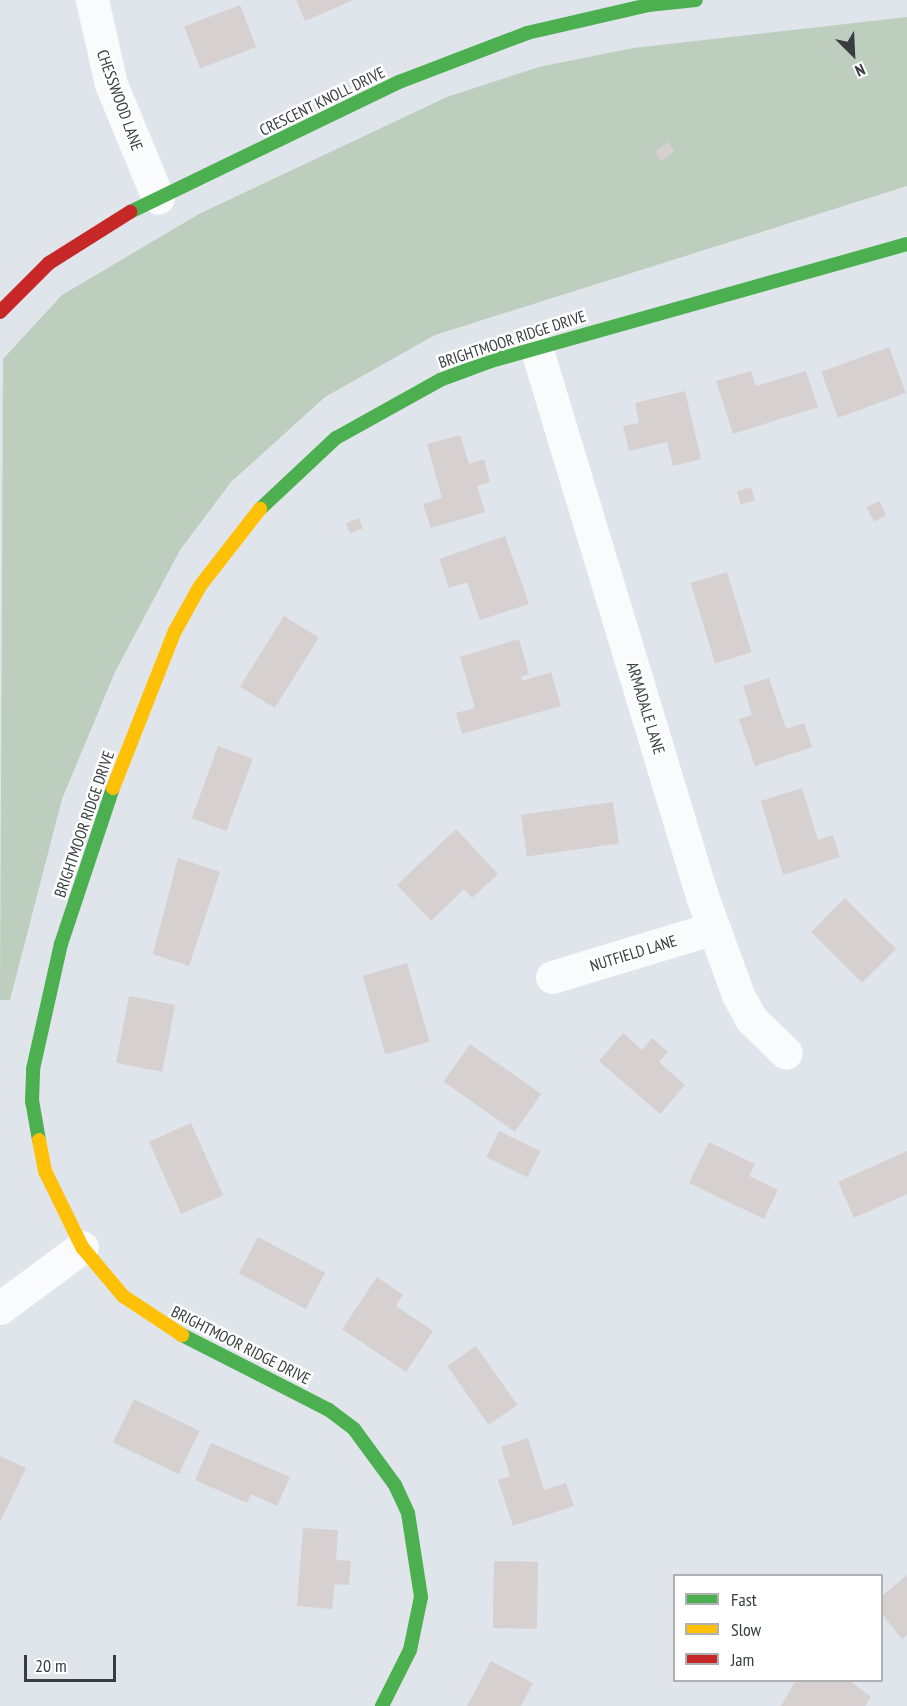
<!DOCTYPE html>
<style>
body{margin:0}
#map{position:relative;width:907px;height:1706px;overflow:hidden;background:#dfe5ea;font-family:"PT Sans Narrow",sans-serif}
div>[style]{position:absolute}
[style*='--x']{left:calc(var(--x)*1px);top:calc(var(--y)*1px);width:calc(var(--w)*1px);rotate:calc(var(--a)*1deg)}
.forest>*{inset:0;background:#bdcebe}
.building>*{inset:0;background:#d6d0d1;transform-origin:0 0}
.street>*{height:33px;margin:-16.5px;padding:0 16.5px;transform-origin:16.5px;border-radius:16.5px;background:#fafbfc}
.fast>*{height:14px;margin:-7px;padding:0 7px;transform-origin:7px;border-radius:7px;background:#4caf50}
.slow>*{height:14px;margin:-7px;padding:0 7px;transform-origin:7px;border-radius:7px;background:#ffc107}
.jam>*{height:14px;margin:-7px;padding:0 7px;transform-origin:7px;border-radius:7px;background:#c62828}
span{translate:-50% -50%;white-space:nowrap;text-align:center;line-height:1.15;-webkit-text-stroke:5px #fff;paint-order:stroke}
.street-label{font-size:16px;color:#393d41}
.legend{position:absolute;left:673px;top:1574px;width:210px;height:108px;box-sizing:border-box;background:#fff;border:2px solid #b0b1b3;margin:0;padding:8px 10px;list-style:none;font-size:18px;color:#393d41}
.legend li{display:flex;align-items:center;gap:12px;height:30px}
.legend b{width:30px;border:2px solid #b0b1b3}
.north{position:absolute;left:823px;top:24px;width:60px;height:60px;-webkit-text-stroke:4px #fff;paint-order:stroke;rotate:156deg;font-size:16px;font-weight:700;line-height:24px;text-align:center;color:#393d41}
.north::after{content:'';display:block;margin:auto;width:21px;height:27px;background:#393d41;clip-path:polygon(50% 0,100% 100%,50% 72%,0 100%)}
.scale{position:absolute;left:24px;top:1655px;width:92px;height:27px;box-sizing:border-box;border:3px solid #393d41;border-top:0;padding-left:8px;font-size:18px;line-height:21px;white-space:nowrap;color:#393d41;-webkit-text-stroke:4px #fff;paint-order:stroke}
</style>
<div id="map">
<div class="forest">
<div style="clip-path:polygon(907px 17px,907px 186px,435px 335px,325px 397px,231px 482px,180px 550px,115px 672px,62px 799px,10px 1000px,0 1000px,3px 359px,62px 295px,199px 214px,447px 97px,539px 67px,633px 48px)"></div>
</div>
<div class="building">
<div style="clip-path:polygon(296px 0,353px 0,305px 21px)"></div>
<div style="left:240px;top:5px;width:45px;height:60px;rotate:69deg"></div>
<div style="left:668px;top:142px;width:11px;height:17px;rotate:52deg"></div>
<div style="left:889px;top:347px;width:49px;height:72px;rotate:70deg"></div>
<div style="clip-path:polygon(751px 371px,756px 386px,806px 371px,818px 407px,733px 434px,716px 381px)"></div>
<div style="clip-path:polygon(685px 391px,701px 459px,673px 466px,667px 442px,629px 451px,623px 426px,639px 423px,635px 403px)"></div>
<div style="clip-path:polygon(460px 435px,469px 464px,484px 459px,490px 482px,477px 486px,485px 512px,431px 528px,423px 504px,442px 498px,427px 444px)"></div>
<div style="left:751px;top:487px;width:14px;height:15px;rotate:73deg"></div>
<div style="left:879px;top:501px;width:16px;height:14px;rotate:63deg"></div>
<div style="left:359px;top:518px;width:11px;height:14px;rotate:68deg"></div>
<div style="clip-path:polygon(505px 536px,529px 604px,480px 620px,467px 582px,449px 588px,439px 559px)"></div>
<div style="left:727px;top:572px;width:84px;height:38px;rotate:73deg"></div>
<div style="left:284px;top:616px;width:41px;height:83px;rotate:32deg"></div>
<div style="clip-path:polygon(519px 639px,529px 674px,521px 677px,522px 681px,551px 672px,561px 706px,462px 734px,456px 713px,475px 708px,460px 657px)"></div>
<div style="clip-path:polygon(769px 678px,786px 729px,804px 723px,812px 747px,755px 766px,739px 719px,752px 715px,743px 686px)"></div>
<div style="left:218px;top:746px;width:37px;height:77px;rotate:20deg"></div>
<div style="clip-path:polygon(802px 788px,818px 840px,833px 835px,840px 857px,783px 875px,761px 801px)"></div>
<div style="left:613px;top:802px;width:42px;height:93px;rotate:82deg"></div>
<div style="clip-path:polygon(456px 829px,498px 874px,472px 898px,464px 889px,431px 921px,397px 885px)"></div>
<div style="clip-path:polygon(178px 858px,220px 872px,189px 966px,153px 954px)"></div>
<div style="left:845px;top:898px;width:72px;height:48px;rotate:45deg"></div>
<div style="left:407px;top:963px;width:82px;height:46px;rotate:74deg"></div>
<div style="left:129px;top:996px;width:47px;height:68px;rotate:11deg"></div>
<div style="clip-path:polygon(623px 1033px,642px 1050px,652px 1038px,668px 1052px,659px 1062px,685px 1085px,660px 1114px,599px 1061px)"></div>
<div style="left:470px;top:1044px;width:87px;height:46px;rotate:35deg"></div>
<div style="left:191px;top:1123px;width:79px;height:46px;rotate:66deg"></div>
<div style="left:499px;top:1131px;width:46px;height:29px;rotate:26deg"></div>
<div style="clip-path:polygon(709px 1142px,755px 1164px,749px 1176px,778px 1190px,764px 1219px,689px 1183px)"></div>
<div style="clip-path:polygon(907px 1151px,907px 1194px,854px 1218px,838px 1182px)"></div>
<div style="left:258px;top:1237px;width:76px;height:41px;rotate:28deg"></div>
<div style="clip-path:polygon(377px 1277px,403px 1295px,396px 1306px,433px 1331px,406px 1372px,342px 1329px)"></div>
<div style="left:476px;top:1346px;width:72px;height:35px;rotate:55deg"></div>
<div style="left:134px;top:1399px;width:73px;height:48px;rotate:26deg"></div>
<div style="clip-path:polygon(528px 1438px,544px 1490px,566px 1483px,574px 1506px,513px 1526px,498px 1480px,510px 1476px,501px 1447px)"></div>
<div style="clip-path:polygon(211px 1443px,290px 1477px,277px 1506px,251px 1494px,247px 1503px,195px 1480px)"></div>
<div style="clip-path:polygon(0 1456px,26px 1468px,0 1522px)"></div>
<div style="clip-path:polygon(303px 1528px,338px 1530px,336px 1560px,351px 1561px,349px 1585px,335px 1584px,332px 1609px,297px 1606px)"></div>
<div style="left:494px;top:1561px;width:44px;height:67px;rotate:1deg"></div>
<div style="clip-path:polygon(907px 1575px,907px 1635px,902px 1639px,882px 1614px,882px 1596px)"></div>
<div style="clip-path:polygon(491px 1661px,533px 1683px,521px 1706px,467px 1706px)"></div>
<div style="clip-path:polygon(796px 1680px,849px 1680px,871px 1697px,865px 1706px,781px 1706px)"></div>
</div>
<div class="street">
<div style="--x:92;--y:0;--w:86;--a:77.3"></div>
<div style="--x:111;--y:84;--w:123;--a:67.6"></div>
<div style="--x:536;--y:347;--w:574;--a:73.18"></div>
<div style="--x:702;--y:896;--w:105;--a:70"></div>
<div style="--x:738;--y:995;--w:29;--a:61"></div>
<div style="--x:752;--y:1020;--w:47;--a:44.1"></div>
<div style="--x:552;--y:977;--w:169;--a:-16.8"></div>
<div style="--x:0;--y:1308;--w:102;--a:-36.6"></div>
</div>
<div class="fast">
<div style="--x:130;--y:212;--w:299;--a:-25.8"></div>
<div style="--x:399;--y:82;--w:137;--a:-20.9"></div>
<div style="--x:527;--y:33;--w:124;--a:-13"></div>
<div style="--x:648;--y:5;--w:48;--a:-5.9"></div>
<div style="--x:260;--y:509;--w:104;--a:-43.1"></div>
<div style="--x:336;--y:438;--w:119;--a:-29.1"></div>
<div style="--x:440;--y:380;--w:54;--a:-20.4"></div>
<div style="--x:491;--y:361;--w:432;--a:-15.7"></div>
<div style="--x:39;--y:1140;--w:39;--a:-100"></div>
<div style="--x:32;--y:1102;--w:33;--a:-88"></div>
<div style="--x:33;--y:1069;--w:128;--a:-77.4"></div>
<div style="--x:61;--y:944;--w:164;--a:-71.6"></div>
<div style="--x:182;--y:1335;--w:165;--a:27"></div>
<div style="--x:329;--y:1410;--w:31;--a:37"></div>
<div style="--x:354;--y:1429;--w:69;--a:53.8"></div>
<div style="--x:395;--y:1485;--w:31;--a:65"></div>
<div style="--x:408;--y:1513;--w:85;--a:81.2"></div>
<div style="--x:421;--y:1597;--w:54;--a:101.7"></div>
<div style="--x:410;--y:1650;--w:63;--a:116.6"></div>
</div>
<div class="slow">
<div style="--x:113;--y:788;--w:169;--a:-68.5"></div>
<div style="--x:175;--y:631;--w:51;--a:-60.9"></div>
<div style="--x:200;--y:586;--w:98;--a:-52.1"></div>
<div style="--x:39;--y:1140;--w:32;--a:79"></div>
<div style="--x:45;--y:1171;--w:85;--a:64"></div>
<div style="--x:82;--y:1247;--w:64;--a:50.1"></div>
<div style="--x:123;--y:1296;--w:71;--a:33.5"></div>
</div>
<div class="jam">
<div style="--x:0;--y:312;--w:69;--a:-45"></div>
<div style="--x:49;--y:263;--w:96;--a:-32.2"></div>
</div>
<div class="street-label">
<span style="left:120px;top:100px;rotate:70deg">CHESSWOOD LANE</span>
<span style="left:322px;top:101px;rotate:-26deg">CRESCENT KNOLL DRIVE</span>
<span style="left:512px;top:339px;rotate:-18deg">BRIGHTMOOR RIDGE DRIVE</span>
<span style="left:646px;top:708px;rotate:73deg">ARMADALE LANE</span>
<span style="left:84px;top:824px;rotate:-71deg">BRIGHTMOOR RIDGE DRIVE</span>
<span style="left:633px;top:953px;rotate:-17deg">NUTFIELD LANE</span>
<span style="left:241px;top:1345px;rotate:27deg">BRIGHTMOOR RIDGE DRIVE</span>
</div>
<ul class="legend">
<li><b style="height:8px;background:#4caf50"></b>Fast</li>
<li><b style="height:8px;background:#ffc107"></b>Slow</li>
<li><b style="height:8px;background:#c62828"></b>Jam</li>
</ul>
<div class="north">N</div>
<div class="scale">20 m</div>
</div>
